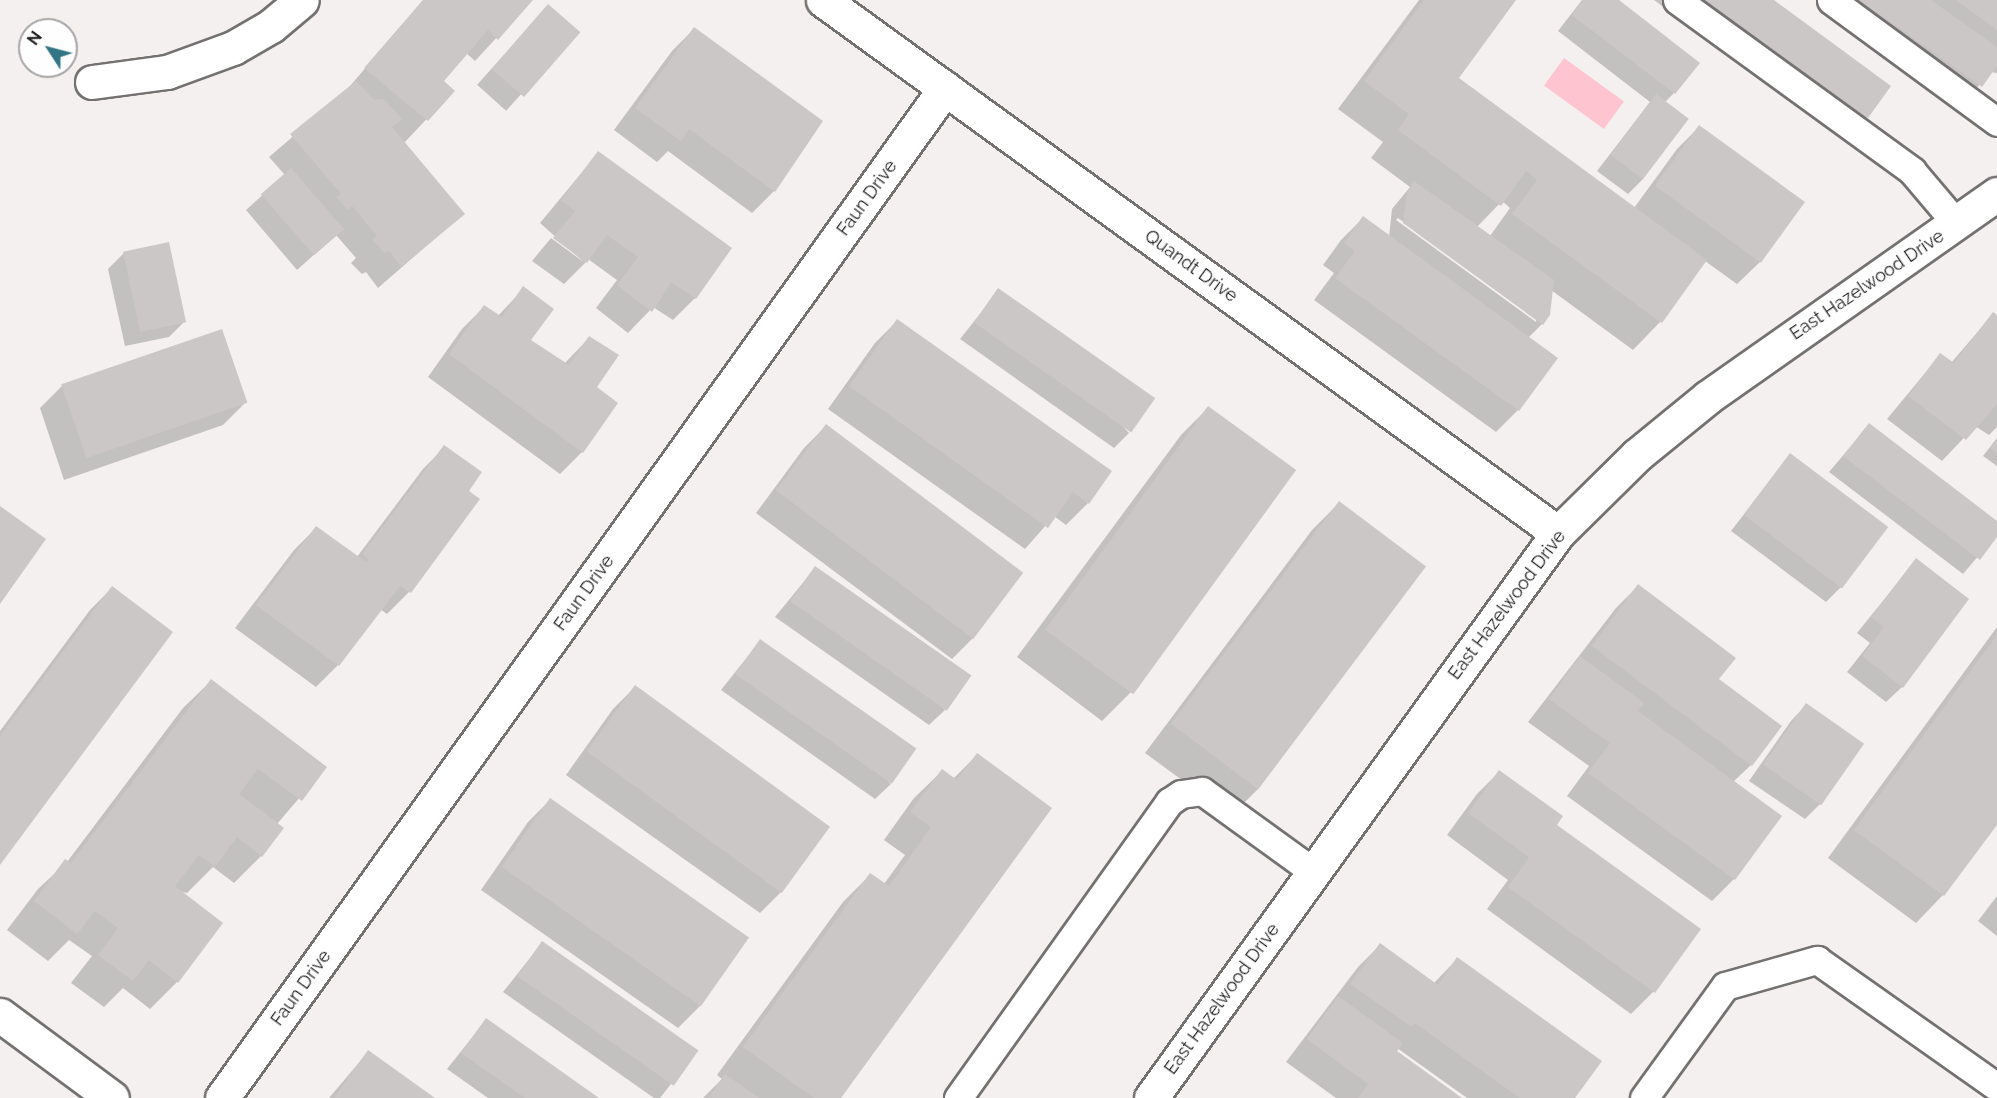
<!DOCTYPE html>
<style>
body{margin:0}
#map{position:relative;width:1997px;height:1098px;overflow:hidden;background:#f4f0f0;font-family:Raleway,sans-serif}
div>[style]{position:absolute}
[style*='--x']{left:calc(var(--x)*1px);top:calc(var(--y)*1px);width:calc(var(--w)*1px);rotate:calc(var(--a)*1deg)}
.water>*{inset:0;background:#fec4cf;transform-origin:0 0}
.shadow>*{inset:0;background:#0003;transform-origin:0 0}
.building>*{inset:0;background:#cbc7c7;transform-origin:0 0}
.roads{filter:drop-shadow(2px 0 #747171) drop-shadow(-2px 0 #747171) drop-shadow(0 2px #747171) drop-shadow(0 -2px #747171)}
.lane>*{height:27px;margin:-13.5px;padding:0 13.5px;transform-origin:13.5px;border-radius:13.5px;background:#fff}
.street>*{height:33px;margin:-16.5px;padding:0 16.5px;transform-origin:16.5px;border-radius:16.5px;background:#fff}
.secondary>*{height:33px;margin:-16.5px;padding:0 16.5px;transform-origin:16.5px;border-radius:16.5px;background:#fff}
span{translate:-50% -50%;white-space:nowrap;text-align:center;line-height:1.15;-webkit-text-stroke:6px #fffefe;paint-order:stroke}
.street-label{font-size:18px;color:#201f1f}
.north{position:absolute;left:18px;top:18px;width:60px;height:60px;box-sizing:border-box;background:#fffefe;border:2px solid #a6a5a5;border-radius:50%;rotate:306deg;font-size:16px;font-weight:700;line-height:24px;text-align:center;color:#201f1f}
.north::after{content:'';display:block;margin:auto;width:21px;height:27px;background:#327686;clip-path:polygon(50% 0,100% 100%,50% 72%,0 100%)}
</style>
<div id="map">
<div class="water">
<div style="left:1564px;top:58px;width:74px;height:34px;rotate:36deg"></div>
</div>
<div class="shadow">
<div style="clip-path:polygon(423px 0,531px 0,475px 61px,466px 53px,442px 81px,453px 91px,404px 143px,463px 214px,378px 288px,366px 272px,362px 274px,351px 263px,356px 258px,336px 235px,297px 270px,246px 210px,285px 175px,269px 157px,345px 92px)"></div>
<div style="clip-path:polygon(evenodd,1419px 0,1514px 0,1457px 78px,1634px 208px,1677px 149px,1699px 127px,1803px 202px,1760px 262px,1737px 284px,1705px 261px,1660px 322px,1633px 350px,1551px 290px,1542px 324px,1528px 338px,1518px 410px,1496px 432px,1314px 300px,1334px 273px,1323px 265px,1341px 240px,1363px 218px,1389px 237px,1392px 209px,1410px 187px,1371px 158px,1383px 142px,1338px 109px,1419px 0,1502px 201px,1510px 208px,1490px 236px,1477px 227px,1502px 201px,1419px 0,1398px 218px,1536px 318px,1536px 322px,1396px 220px,1398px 218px)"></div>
<div style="clip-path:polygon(1582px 0,1616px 0,1674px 93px,1665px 102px,1643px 179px,1628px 194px,1597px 171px,1650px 102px,1558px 31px)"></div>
<div style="clip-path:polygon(1654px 0,1771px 0,1867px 117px,1845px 139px)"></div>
<div style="clip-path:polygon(1851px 0,1997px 0,1997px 73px,1990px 72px,1965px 102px)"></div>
<div style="left:548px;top:6px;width:39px;height:106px;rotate:42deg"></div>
<div style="clip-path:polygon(694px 29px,774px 191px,752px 213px,668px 151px,657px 162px,614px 130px,672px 51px)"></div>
<div style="clip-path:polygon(598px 153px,695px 298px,673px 320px,653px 307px,628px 333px,596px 308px,617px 280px,588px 259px,586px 262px,564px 284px,532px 261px,551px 238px,585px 263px,540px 223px)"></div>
<div style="clip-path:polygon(124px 253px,185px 321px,169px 337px,125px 346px,108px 269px)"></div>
<div style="clip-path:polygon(524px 288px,529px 340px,564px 364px,589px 338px,595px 387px,582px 452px,560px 474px,428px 377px,462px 329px,484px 307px,498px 316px)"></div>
<div style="clip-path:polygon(999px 290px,1129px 433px,1114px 448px,960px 339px)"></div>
<div style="clip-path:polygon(1993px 314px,1997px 317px,1997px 427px,1989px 435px,1975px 426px,1942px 461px,1887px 419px,1940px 355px,1951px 363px)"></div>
<div style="clip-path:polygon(897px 321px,1088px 503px,1066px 525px,1054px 516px,1025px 549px,828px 409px,875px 343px)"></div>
<div style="clip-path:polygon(62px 386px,245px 403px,223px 425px,64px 480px,40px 408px)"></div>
<div style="clip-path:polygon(1208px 408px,1294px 471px,1130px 693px,1102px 721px,1017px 657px,1181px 435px)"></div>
<div style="clip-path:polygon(1869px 425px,1997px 523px,1997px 534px,1963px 574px,1829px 472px)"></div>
<div style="clip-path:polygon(826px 426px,974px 637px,952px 659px,756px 513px,804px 448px)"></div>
<div style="clip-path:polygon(1997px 438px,1997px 466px,1983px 456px)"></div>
<div style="clip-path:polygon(445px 447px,467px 492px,409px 592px,387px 614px,380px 609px,338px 665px,316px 687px,235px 628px,294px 550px,316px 528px,357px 557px,423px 469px)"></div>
<div style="clip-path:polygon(1790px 455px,1841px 587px,1826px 602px,1731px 531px)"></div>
<div style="clip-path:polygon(1339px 503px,1258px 789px,1231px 816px,1145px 753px,1312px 530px)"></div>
<div style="clip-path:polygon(1916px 560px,1902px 687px,1886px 702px,1847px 672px,1870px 643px,1857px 633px)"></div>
<div style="clip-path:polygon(815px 568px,945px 710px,929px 725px,775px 617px)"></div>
<div style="clip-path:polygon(1638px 586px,1717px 680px,1751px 765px,1733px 782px,1734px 879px,1712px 901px,1567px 796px,1589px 766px,1528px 722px,1616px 608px)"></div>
<div style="clip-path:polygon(112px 588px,0 863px,0 731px,90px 610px)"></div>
<div style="clip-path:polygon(1997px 627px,1997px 823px,1943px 895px,1916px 923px,1828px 858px)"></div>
<div style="clip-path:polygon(760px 641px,891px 784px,875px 799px,721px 690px)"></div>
<div style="clip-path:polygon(211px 681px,325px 768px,277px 824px,261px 856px,234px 883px,213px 867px,187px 893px,178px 891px,177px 982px,150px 1009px,123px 988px,104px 1007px,71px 983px,92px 956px,69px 940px,48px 961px,7px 930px,38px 889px,67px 862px,183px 708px)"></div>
<div style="clip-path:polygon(635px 687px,782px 891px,760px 913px,566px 775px,613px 709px)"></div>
<div style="clip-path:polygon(1806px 705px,1820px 804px,1805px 819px,1749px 781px,1791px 721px)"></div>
<div style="clip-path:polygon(977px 755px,839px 1098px,703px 1098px,722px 1079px,717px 1075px,843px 902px,870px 875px,884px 884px,905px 855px,884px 840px,914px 798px,942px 771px,953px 779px)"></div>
<div style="clip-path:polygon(1499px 772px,1555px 825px,1699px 930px,1653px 992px,1631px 1014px,1487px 909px,1508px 880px,1447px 835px,1477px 794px)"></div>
<div style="clip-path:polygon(550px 800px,700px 1006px,678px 1028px,481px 890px,528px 822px)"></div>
<div style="clip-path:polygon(1997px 896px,1997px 936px,1978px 921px)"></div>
<div style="clip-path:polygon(542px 943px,696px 1052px,660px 1098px,654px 1098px,503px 992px)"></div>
<div style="clip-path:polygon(1380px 945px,1434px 983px,1457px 959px,1573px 1098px,1467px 1098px,1397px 1048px,1395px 1051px,1459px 1098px,1336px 1098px,1286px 1062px,1358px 967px)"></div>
<div style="clip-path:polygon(486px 1020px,597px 1098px,488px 1098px,447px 1069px)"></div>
<div style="clip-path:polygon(368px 1052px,433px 1098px,329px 1098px)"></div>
</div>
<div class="building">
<div style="clip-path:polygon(423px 0,533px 0,498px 40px,488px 30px,444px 81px,455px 91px,428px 121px,364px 68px)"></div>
<div style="clip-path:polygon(1424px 0,1516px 0,1459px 78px,1707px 260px,1662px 323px,1512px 214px,1537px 180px,1526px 171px,1501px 206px,1398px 130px,1409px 114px,1364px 81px)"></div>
<div style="clip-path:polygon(1583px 0,1619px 0,1700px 63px,1675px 94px,1572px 15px)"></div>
<div style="clip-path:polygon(1706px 0,1774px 0,1891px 86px,1868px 118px)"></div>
<div style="clip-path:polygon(1859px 0,1931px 0,1997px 47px,1997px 66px,1982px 87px)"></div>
<div style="clip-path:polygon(1956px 0,1997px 0,1997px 30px)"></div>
<div style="left:548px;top:4px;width:43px;height:86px;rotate:41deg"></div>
<div style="clip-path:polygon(694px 27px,823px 121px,775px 192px,689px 129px,681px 141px,635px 108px)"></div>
<div style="clip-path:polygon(356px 81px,374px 100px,384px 99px,402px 119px,392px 127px,465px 214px,401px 267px,389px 251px,384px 253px,372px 239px,377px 236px,352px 206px,347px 210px,337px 197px,341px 194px,290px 134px)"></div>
<div style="left:1656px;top:94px;width:41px;height:76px;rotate:37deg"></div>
<div style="left:1699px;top:125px;width:131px;height:75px;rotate:36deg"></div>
<div style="clip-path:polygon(598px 151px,732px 248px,696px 299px,671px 282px,652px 312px,617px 285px,638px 257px,607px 235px,587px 263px,553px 238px,575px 211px,561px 200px)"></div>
<div style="left:291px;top:168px;width:81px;height:40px;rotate:49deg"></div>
<div style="clip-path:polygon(1414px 181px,1554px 280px,1550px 315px,1543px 325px,1403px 223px,1407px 192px)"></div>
<div style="clip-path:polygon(1363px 216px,1558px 358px,1519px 411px,1335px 278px,1355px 251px,1344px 243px)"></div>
<div style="left:169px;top:242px;width:82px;height:47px;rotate:78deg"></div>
<div style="clip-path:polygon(523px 286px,554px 309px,531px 340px,569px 365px,589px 336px,619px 355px,597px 387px,618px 403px,583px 453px,449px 354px,484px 305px,502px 317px)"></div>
<div style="left:998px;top:288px;width:192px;height:42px;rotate:35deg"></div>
<div style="clip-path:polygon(1993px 312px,1997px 315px,1997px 404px,1966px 440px,1908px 396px,1940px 353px,1954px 363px)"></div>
<div style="clip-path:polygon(897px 319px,1112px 471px,1089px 504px,1073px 492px,1048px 528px,849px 386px)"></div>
<div style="left:222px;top:329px;width:78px;height:170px;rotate:71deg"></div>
<div style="left:1208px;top:406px;width:109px;height:277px;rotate:36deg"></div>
<div style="clip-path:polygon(1869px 423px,1997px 521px,1997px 537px,1980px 560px,1843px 456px)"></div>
<div style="left:826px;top:424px;width:247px;height:83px;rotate:37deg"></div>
<div style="clip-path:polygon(1997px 438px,1997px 453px,1990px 448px)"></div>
<div style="clip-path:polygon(444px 445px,482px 472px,469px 491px,480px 499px,411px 593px,400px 586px,339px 666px,256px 605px,316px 526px,366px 562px,369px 559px,362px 554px)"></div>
<div style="left:1790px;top:453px;width:123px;height:77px;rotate:37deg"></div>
<div style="left:1339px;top:501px;width:109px;height:279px;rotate:37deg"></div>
<div style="clip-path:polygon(0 506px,46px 539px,0 604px)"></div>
<div style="clip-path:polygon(1916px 558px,1969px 599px,1903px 688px,1862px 656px,1884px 627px,1871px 617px)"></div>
<div style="left:815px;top:566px;width:191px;height:43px;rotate:35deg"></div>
<div style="clip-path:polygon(1638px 584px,1736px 658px,1719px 679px,1782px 726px,1752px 766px,1592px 646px)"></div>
<div style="clip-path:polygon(112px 586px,173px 632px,0 865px,0 736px)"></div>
<div style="clip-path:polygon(1997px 635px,1997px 825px,1944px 896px,1854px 830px)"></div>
<div style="left:760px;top:639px;width:191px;height:43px;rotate:35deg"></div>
<div style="clip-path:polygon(1580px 656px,1644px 703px,1638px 711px,1782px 816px,1735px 880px,1588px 773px,1610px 743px,1549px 699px)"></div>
<div style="clip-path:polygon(211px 679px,327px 767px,302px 801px,258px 769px,239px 794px,284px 828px,262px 857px,237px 837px,215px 867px,199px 855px,175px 886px,223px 923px,178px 983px,149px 960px,133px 981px,98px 955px,118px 928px,95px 911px,77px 934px,34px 901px,65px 859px,71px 863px)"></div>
<div style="left:635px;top:685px;width:241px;height:82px;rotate:36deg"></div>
<div style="left:1806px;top:703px;width:71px;height:75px;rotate:35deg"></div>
<div style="clip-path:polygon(977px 753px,1052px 808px,841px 1098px,814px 1098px,743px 1047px,870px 873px,889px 886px,931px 827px,910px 812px,942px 769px,957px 780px)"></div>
<div style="clip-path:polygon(1499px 770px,1563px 816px,1557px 825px,1701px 929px,1655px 993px,1508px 887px,1529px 857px,1468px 813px)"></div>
<div style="left:550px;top:798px;width:243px;height:84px;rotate:35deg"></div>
<div style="left:542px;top:941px;width:191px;height:43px;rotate:35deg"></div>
<div style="clip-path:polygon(1380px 943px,1438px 985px,1457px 957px,1602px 1061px,1575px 1098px,1520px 1098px,1415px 1023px,1412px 1027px,1350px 984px)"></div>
<div style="clip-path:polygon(1338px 996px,1403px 1043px,1397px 1051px,1462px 1098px,1358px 1098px,1368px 1084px,1307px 1039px)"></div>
<div style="clip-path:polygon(486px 1018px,599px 1098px,525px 1098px,461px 1053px)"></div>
<div style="clip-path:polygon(368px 1050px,435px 1098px,334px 1098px)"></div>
<div style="clip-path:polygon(725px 1074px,759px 1098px,708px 1098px)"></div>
</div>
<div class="roads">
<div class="lane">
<div style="--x:1677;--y:0;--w:291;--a:36"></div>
<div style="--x:1912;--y:171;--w:70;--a:49.7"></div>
<div style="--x:1831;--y:0;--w:206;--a:36.3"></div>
<div style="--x:958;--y:1098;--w:364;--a:-54.5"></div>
<div style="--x:1169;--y:802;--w:14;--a:-34"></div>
<div style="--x:1181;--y:794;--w:21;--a:-8"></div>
<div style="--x:1202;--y:791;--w:138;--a:35.9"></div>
<div style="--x:1644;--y:1098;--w:138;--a:-54.1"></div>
<div style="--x:1725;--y:986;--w:96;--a:-15.8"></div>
<div style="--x:1817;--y:960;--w:220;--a:35.2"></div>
</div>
<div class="street">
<div style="--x:823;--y:0;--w:908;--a:35.95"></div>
<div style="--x:92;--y:82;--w:76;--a:-7.6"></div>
<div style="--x:167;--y:72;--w:70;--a:-20"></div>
<div style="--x:233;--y:48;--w:44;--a:-30.1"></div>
<div style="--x:271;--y:26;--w:40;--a:-40"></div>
<div style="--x:222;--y:1098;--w:1242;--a:-54.4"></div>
<div style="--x:1151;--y:1098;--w:696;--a:-54.23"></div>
<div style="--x:1558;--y:533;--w:111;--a:-44.6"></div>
<div style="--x:1637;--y:455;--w:92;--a:-39.2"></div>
<div style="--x:1708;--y:397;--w:353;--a:-35.1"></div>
</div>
<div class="secondary">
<div style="--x:0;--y:1015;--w:139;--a:36.5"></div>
</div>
</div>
<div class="street-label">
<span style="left:867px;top:198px;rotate:-54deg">Faun Drive</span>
<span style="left:1191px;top:266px;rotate:36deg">Quandt Drive</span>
<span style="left:1867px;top:285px;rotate:-34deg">East Hazelwood Drive</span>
<span style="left:584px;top:593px;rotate:-54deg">Faun Drive</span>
<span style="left:1507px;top:605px;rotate:-53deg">East Hazelwood Drive</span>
<span style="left:301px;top:988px;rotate:-54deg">Faun Drive</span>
<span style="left:1222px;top:999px;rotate:-54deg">East Hazelwood Drive</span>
</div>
<div class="north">N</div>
</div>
